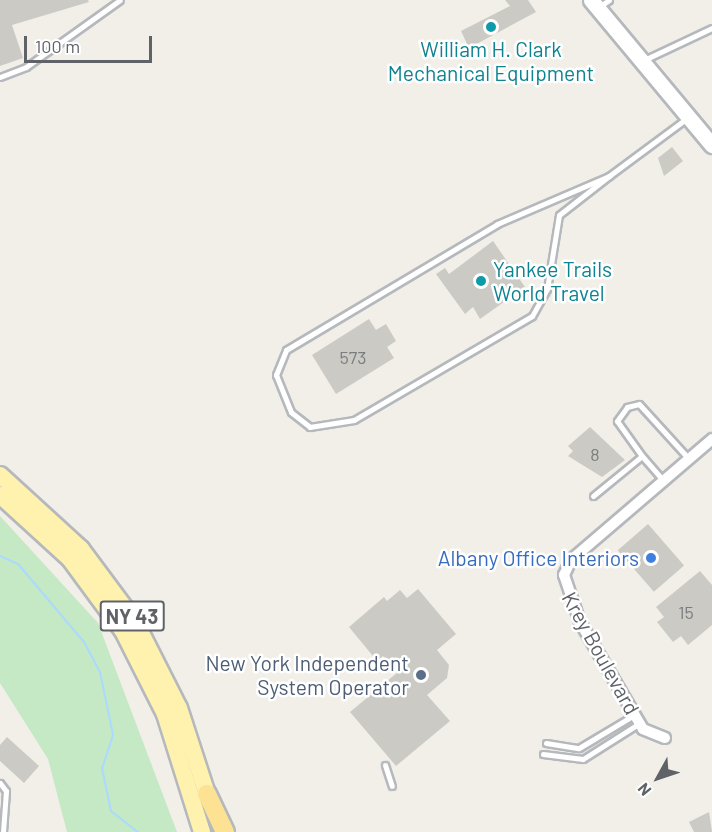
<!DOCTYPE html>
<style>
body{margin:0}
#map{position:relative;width:712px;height:832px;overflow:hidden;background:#f1efe8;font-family:Barlow,sans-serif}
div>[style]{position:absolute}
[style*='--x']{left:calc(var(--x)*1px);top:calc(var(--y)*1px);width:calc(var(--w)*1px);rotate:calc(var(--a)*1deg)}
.green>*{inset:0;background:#c5e8c5}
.stream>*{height:2px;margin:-1px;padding:0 1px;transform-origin:1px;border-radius:1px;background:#aadaff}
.building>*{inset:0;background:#cccac5;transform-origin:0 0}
.roads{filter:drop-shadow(2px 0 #b5b8bc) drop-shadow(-2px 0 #b5b8bc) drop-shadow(0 2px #b5b8bc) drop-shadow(0 -2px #b5b8bc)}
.lane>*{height:5px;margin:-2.5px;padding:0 2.5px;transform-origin:2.5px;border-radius:2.5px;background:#fff}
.street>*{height:10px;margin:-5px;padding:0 5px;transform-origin:5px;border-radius:5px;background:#fff}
.secondary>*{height:15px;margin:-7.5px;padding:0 7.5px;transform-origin:7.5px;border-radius:7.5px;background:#fff}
.primary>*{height:16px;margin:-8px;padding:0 8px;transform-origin:8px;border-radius:8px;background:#fff2af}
.highway>*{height:18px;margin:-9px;padding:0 9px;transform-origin:9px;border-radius:9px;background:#fde293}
.dots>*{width:16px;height:16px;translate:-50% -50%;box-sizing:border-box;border:3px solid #fff;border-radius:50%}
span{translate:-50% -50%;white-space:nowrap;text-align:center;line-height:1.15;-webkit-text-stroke:5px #fff;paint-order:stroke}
.number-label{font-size:18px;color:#7a7d7f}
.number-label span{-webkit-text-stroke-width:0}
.shield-label span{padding:2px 4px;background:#fff;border:2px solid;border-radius:4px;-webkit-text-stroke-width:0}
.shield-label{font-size:20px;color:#5f6368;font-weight:700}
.culture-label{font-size:21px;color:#0d838f}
.left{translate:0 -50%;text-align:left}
.shop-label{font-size:21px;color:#366cbe}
.right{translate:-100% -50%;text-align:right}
.street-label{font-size:21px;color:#5f6368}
.service-label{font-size:21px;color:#4e5e75}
.north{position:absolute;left:628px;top:748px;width:60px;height:60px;-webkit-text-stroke:4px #fff;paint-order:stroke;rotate:230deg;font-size:16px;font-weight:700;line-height:24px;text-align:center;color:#5f6368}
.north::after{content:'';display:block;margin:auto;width:21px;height:27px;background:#5f6368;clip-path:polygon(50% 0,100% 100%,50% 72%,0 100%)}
.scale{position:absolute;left:24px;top:36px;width:128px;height:27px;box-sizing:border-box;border:3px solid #5f6368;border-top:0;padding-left:8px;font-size:18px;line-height:21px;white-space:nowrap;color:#5f6368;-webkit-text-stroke:4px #fff;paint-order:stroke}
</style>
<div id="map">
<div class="green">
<div style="clip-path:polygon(0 516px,98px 623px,177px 832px,67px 832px,48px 759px,0 683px)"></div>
</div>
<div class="stream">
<div style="--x:0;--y:556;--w:20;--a:24"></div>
<div style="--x:18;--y:564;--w:102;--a:49.8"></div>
<div style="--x:84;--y:642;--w:34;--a:62"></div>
<div style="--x:100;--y:672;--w:64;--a:78.3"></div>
<div style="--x:113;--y:735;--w:35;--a:108"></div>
<div style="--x:102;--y:768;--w:44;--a:78.2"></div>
<div style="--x:111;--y:811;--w:34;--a:38"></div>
</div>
<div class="building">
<div style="clip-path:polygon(0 0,88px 0,89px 2px,12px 25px,23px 58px,0 66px)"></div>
<div style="clip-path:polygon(505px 0,528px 0,536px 12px,469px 48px,461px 31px,510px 6px)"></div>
<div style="clip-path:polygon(672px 147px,683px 161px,664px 176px,658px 158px)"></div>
<div style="clip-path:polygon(493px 241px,525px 287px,480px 319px,473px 307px,465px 314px,436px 274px,445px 268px,449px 274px)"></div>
<div style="clip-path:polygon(369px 319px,376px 330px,386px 324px,396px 341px,387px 347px,394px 358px,336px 394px,312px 355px)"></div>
<div style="clip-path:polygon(590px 427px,625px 460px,602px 477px,568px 456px,573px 451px,568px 446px)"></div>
<div style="left:648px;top:524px;width:55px;height:40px;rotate:49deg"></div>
<div style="clip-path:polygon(700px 571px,712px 585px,712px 625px,688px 645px,681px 636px,673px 642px,657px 622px,664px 617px,656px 607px)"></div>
<div style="clip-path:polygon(418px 589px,456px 634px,437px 650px,449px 665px,447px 678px,427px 695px,450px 721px,396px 766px,350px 712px,398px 672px,383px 656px,377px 661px,349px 627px,384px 597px,387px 601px,400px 590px,407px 598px)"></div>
<div style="clip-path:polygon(7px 737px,39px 766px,24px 783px,0 761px,0 745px)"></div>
<div style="clip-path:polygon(709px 812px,712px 832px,694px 832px,689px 822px)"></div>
</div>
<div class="roads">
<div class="lane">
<div style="--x:599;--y:7;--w:12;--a:-35"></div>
<div style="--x:644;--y:60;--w:75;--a:-25.2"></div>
<div style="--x:0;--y:77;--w:28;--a:-21"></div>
<div style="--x:26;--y:67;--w:115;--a:-35.5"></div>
<div style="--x:609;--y:176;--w:63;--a:142"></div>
<div style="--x:559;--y:215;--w:75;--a:99.2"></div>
<div style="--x:547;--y:289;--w:31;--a:119"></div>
<div style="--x:532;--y:316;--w:206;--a:149.7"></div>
<div style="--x:354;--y:420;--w:45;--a:171"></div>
<div style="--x:310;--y:427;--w:24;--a:-142"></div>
<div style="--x:291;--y:412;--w:40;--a:-112"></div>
<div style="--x:276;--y:375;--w:27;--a:-68"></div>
<div style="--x:286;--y:350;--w:246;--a:-30.8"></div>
<div style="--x:497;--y:224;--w:122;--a:-23.2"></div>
<div style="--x:609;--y:176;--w:97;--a:-36.6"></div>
<div style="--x:642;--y:456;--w:43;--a:-125.5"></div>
<div style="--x:617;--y:421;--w:17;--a:-54"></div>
<div style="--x:627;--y:407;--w:12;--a:-14"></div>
<div style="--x:639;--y:404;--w:74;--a:47.7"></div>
<div style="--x:593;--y:496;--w:63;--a:-39.2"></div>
<div style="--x:642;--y:456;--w:32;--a:49"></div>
<div style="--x:546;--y:743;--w:33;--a:9"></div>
<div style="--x:579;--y:748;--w:64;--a:-31"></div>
<div style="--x:543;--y:754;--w:40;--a:7.1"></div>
<div style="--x:583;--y:759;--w:67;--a:-32.3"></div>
<div style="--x:385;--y:765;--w:22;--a:72"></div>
<div style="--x:0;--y:783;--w:10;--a:53"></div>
<div style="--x:6;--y:791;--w:41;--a:94.2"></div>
</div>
<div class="street">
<div style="--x:665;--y:738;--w:24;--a:-158"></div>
<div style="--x:643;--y:729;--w:124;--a:-120.5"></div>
<div style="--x:580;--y:622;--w:50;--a:-108.8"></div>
<div style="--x:564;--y:575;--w:17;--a:-65"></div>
<div style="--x:571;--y:560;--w:186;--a:-40.6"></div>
</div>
<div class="secondary">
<div style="--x:591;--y:0;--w:189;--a:50.2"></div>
</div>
<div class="primary">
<div style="--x:0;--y:475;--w:110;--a:42.4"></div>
<div style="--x:81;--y:549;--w:92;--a:53.4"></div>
<div style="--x:136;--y:623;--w:95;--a:63.2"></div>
<div style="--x:179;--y:708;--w:90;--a:72"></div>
<div style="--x:0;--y:495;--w:95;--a:42.4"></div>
<div style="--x:70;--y:559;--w:89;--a:53.6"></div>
<div style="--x:123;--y:631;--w:93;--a:63.2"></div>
<div style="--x:165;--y:714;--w:124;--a:72.6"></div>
</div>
<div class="highway">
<div style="--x:207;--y:794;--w:42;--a:64.7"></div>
</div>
</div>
<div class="dots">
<div style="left:491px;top:27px;background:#0f9aa8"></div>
<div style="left:481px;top:281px;background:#0f9aa8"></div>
<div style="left:651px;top:558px;background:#3f7fe0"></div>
<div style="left:421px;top:675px;background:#5c6f8a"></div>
</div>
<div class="number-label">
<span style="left:353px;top:357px">573</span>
<span style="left:595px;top:454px">8</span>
<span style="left:686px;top:612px">15</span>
</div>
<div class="shield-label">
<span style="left:132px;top:616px">NY 43</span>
</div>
<div class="culture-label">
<span style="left:491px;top:61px">William H. Clark<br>Mechanical Equipment</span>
<span class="left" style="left:493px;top:281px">Yankee Trails<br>World Travel</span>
</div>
<div class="shop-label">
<span class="right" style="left:639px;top:558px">Albany Office Interiors</span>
</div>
<div class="street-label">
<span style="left:601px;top:653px;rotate:61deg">Krey Boulevard</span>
</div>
<div class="service-label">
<span class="right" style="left:409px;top:675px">New York Independent<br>System Operator</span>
</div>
<div class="north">N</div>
<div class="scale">100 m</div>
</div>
